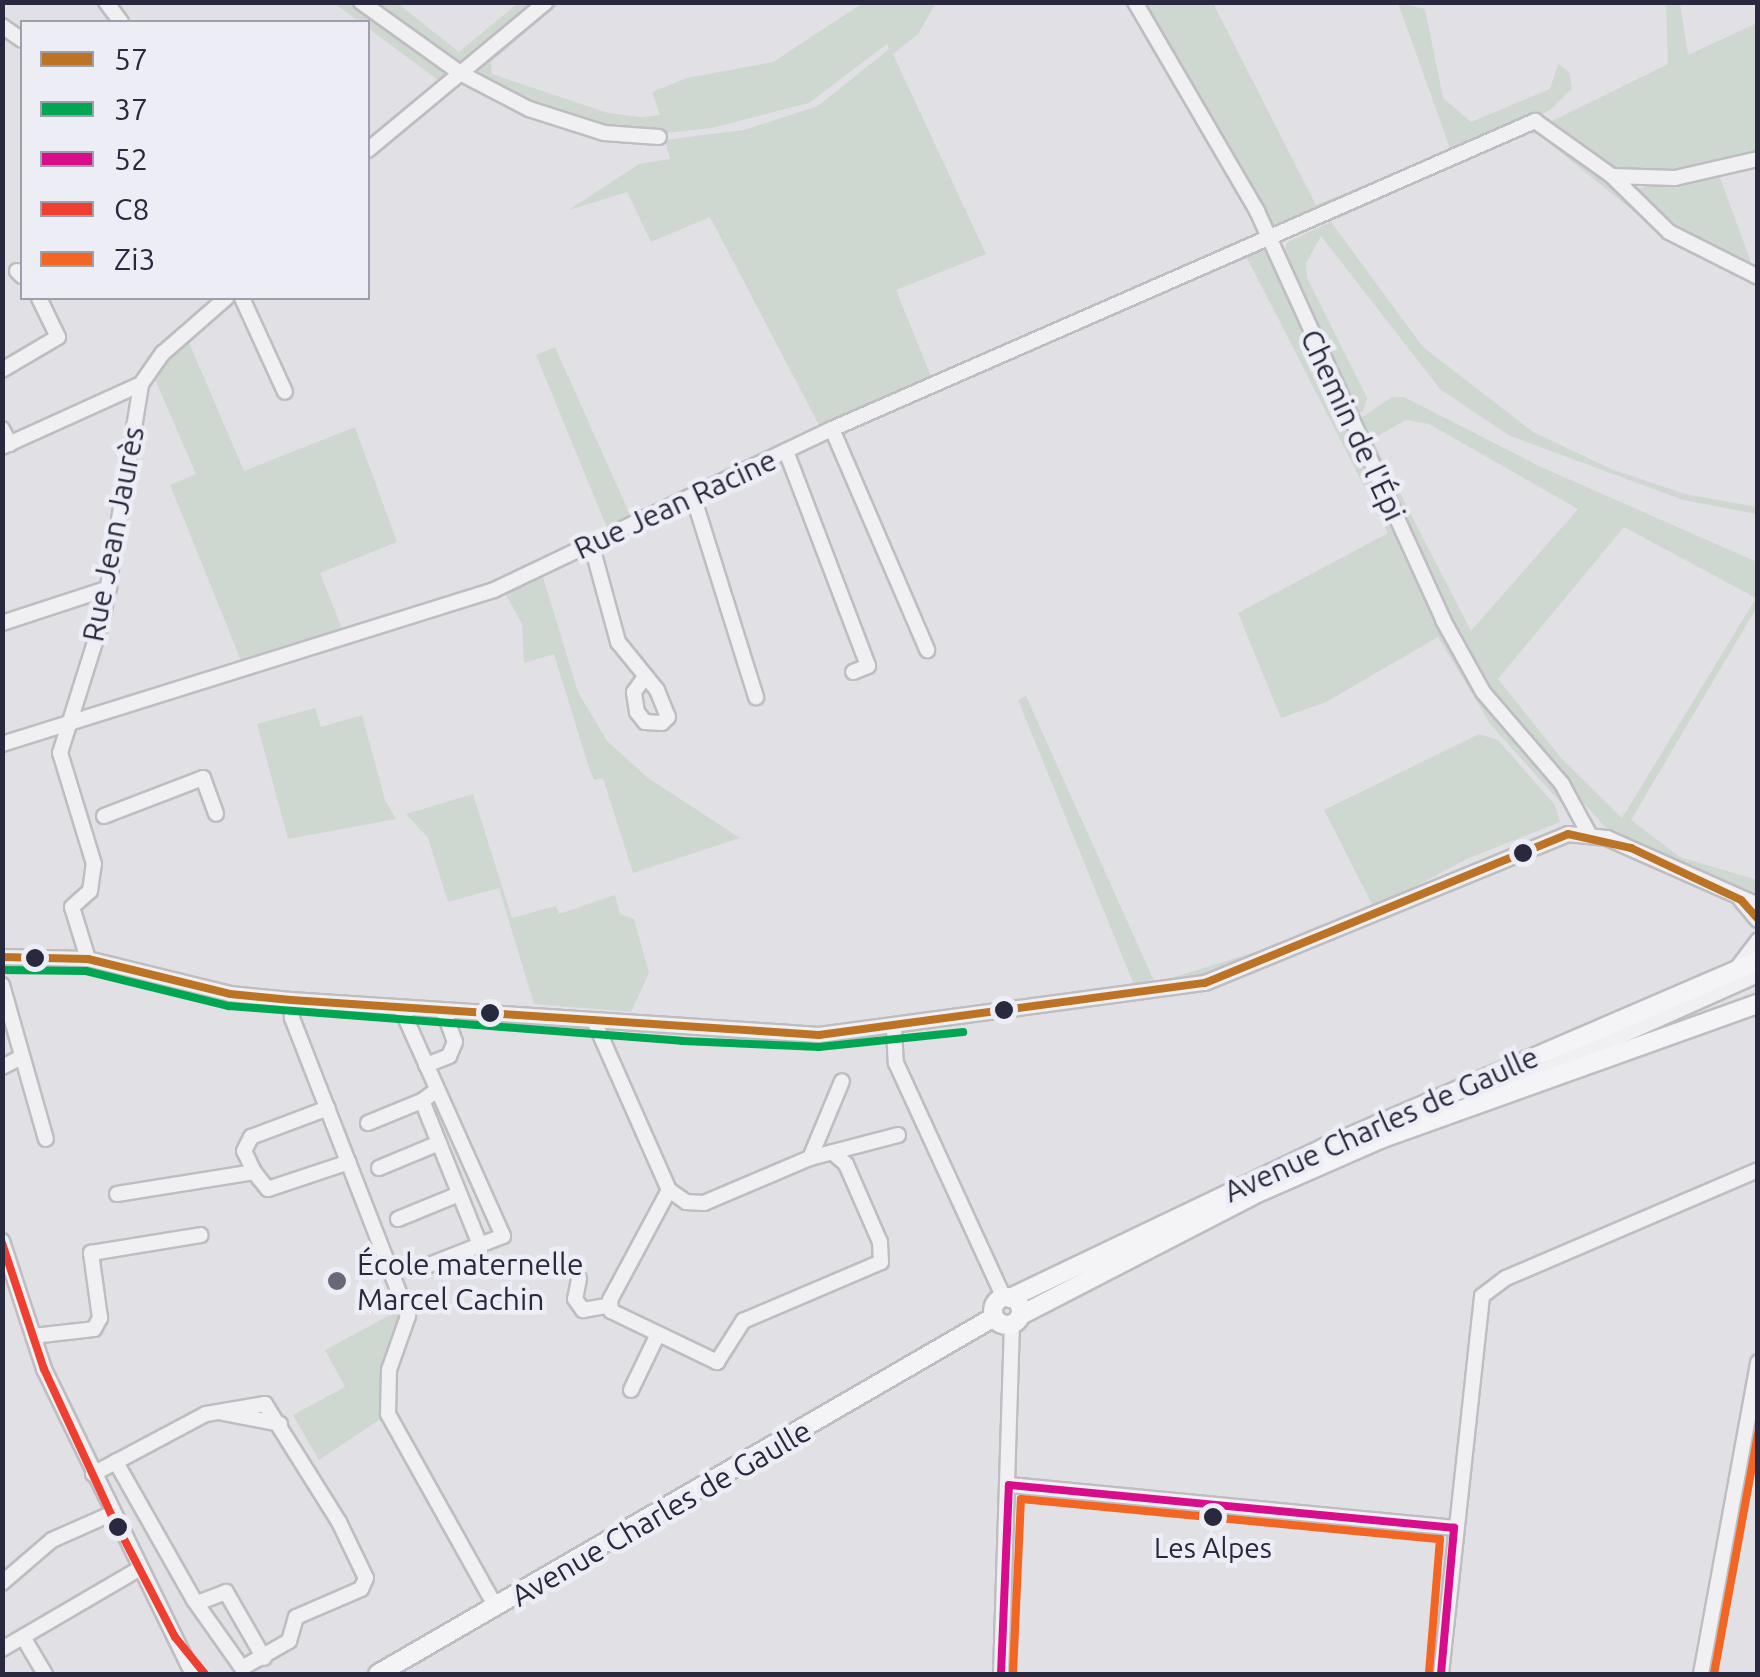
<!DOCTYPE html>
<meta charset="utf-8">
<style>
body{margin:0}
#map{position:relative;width:1760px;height:1677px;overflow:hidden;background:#e0e0e5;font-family:Ubuntu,sans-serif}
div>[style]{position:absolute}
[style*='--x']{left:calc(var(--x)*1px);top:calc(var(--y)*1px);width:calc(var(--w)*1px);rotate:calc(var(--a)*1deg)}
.green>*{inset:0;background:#ced8d1}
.roads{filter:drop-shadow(2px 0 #bdbdc2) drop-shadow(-2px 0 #bdbdc2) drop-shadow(0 2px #bdbdc2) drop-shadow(0 -2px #bdbdc2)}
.minor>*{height:14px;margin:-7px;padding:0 7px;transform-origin:7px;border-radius:7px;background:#f0f0f2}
.major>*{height:18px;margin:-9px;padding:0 9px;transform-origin:9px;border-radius:9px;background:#f4f4f6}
.major>.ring{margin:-9px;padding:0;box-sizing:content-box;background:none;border:18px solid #f4f4f6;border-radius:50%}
.bus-1>*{height:8px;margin:-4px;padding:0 4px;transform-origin:4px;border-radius:4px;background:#bc7326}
.bus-2>*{height:8px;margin:-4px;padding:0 4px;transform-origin:4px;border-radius:4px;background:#00a651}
.bus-3>*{height:8px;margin:-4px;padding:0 4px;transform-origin:4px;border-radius:4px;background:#d80d8c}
.bus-4>*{height:8px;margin:-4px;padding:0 4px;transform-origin:4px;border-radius:4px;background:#ef3f30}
.bus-5>*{height:8px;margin:-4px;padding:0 4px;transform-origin:4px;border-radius:4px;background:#f26522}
.dots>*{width:28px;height:28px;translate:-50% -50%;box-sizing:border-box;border:5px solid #edeef5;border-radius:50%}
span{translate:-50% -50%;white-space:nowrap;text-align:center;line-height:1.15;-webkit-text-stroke:9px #edeef5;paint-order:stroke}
.bus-label{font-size:28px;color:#28283e}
.street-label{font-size:30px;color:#28283e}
.poi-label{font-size:30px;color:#28283e}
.left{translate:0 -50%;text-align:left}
.frame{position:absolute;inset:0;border:5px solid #28283e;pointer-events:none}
.legend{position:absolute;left:20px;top:20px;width:350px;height:280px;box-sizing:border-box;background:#edeef5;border:2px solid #9e9fac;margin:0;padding:12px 18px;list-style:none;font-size:30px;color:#28283e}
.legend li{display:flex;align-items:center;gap:20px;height:50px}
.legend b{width:50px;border:2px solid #9e9fac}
</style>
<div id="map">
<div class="green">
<div style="clip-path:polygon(334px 3px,355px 3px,452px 75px,442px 83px)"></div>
<div style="clip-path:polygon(366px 3px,397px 3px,459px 52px,518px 3px,538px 3px,459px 65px)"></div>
<div style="clip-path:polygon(551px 3px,560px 3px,491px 62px,492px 74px,608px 113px,641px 117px,660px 115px,652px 92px,687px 78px,773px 62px,863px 3px,936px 3px,918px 34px,893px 54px,986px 254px,896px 290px,931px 376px,819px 425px,710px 217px,651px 242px,627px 192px,569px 210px,639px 164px,670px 159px,665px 140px,744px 130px,818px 106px,889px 49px,887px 44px,809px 103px,712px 128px,644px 135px,570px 121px,470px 76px)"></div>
<div style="clip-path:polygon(1140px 3px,1213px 3px,1316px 205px,1451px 151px,1398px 3px,1425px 9px,1443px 98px,1471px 122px,1550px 89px,1558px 64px,1569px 72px,1572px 88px,1550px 110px,1274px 229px)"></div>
<div style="clip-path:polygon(1666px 3px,1680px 3px,1688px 55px,1757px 23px,1757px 152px,1661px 176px,1617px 172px,1550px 122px,1668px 64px)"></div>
<div style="clip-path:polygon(1530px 127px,1545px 128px,1636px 206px,1757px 286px,1679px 248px,1538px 134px,1525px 133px,1331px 222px,1423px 347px,1533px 432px,1611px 469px,1685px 494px,1757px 507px,1757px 514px,1683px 500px,1508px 435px,1440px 389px,1321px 236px,1306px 263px,1307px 278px,1367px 398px,1363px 412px,1354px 412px,1283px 262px,1286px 243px)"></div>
<div style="clip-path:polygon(1729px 173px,1720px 178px,1755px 273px,1678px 234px,1632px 189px)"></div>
<div style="clip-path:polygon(1265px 249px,1479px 696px,1560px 791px,1570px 813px,1491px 725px,1438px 637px,1326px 702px,1281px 718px,1238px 613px,1388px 533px,1247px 258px,851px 427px,845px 436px,850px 453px,940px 669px,839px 432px,880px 411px,1244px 253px)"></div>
<div style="clip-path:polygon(188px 340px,244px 471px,355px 427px,397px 542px,320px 573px,343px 631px,242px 663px,170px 485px,196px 474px,154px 377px)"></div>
<div style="clip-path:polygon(555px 347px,631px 517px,607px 528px,536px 355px)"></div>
<div style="clip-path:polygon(evenodd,1392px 397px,1404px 397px,1541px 467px,1757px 562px,1757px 607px,1631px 820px,1680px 857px,1757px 880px,1757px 900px,1605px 827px,1511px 721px,1474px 668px,1358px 420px,1392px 397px,1406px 420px,1429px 424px,1578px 509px,1471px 631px,1372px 439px,1406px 420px,1392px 397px,1624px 527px,1756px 598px,1622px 818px,1561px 758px,1498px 679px,1624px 527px)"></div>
<div style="clip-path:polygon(542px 574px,578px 692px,607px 741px,648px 778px,740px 838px,633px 873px,603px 778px,594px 780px,589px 768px,554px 654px,524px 663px,522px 624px,504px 591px)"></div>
<div style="clip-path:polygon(1026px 696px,1155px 983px,1316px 933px,1176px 983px,845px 1027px,1134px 985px,1018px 700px)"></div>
<div style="clip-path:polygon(315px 708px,321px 727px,362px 715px,385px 800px,396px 819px,288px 839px,257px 724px)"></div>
<div style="clip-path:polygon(1479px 734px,1498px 740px,1555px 805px,1560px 822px,1469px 858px,1374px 908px,1324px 810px)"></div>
<div style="clip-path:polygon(473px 794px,512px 918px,556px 906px,559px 914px,615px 895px,620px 914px,634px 919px,649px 973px,631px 1012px,534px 1004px,499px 888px,448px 902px,428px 838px,406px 814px)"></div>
<div style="clip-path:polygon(405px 1307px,389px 1370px,388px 1414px,319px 1460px,293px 1415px,345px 1387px,325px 1350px)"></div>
</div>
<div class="roads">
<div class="minor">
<div style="--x:106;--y:2;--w:25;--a:53"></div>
<div style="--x:361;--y:2;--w:122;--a:35.6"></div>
<div style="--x:460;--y:73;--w:78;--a:27.6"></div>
<div style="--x:529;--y:109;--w:79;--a:17.7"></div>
<div style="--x:604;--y:133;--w:55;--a:4.2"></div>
<div style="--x:1135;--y:2;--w:242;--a:59.7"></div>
<div style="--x:1257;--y:211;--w:449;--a:65.5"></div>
<div style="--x:1443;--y:620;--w:82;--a:60.9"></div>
<div style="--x:1483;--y:692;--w:121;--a:49.3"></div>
<div style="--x:1562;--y:784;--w:57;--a:61.6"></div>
<div style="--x:2;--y:26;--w:24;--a:35"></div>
<div style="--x:368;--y:150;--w:231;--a:-39.7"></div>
<div style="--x:1612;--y:176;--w:80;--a:44.5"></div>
<div style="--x:1669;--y:232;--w:100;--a:26.8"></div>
<div style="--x:17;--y:271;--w:7;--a:45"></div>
<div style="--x:242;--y:298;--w:103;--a:65.4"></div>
<div style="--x:2;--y:370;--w:65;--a:-30.5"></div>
<div style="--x:58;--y:337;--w:43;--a:-116"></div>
<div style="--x:2;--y:429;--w:17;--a:62"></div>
<div style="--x:832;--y:429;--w:241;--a:66.7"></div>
<div style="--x:2;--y:447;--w:153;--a:-24.4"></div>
<div style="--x:786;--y:451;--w:230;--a:69.1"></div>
<div style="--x:868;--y:666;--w:16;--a:158"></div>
<div style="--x:693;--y:496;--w:211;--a:72.6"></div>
<div style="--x:591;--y:543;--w:103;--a:74.7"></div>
<div style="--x:618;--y:642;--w:62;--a:50.9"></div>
<div style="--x:657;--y:690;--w:29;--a:68"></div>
<div style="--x:668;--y:717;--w:8;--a:135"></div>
<div style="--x:662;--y:723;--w:17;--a:-177"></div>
<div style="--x:645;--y:722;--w:13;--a:-129"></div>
<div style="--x:637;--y:712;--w:20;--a:-99"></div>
<div style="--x:634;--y:692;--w:17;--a:-54"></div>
<div style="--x:2;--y:623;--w:113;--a:-18.1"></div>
<div style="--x:2;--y:744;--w:516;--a:-17.38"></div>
<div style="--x:494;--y:590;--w:374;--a:-25.5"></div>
<div style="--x:832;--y:429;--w:768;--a:-23.66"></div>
<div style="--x:1535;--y:121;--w:95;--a:35.5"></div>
<div style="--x:1612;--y:176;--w:63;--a:1.8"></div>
<div style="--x:1675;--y:178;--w:85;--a:-12.9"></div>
<div style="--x:104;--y:816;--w:106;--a:-21"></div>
<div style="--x:203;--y:778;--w:38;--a:70"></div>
<div style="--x:1741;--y:900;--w:26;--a:50"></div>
<div style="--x:2;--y:957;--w:86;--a:1.3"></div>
<div style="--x:88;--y:959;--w:146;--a:13.8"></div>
<div style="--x:230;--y:994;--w:61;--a:5.6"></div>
<div style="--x:291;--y:1000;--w:529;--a:3.79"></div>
<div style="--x:819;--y:1035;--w:389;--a:-7.7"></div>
<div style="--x:1205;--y:983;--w:392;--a:-22.3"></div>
<div style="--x:1568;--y:834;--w:39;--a:6"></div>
<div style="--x:1607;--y:838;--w:165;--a:23.9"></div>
<div style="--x:88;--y:959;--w:54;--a:-107.1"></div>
<div style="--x:72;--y:907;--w:24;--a:-42"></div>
<div style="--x:90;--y:891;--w:27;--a:-82"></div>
<div style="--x:94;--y:864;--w:116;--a:-107"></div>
<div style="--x:60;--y:753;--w:143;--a:-72.5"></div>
<div style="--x:103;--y:617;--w:236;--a:-80.7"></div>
<div style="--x:141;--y:384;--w:38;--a:-55"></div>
<div style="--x:163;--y:353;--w:84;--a:-41.1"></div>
<div style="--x:1738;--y:967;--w:34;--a:-53"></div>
<div style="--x:2;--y:985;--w:160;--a:74.1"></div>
<div style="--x:291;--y:1000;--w:18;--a:87"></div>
<div style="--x:292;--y:1018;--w:320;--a:68.7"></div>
<div style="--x:408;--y:1316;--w:57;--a:109.4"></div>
<div style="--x:389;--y:1370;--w:44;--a:91.3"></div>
<div style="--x:388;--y:1414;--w:221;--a:60.8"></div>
<div style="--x:401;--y:1008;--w:250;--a:65.9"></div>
<div style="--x:503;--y:1236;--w:25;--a:159"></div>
<div style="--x:480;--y:1245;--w:155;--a:-111.9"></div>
<div style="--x:422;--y:1101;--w:17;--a:-36"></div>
<div style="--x:595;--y:1023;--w:183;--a:66.1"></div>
<div style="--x:669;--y:1190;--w:21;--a:35"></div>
<div style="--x:686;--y:1202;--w:18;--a:3"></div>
<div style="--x:704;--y:1203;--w:115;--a:-23"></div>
<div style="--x:810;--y:1158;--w:91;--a:-14.6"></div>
<div style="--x:894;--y:1029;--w:34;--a:87"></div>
<div style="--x:896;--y:1063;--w:259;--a:65.3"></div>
<div style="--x:426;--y:1065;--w:25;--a:-21"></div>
<div style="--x:449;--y:1056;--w:15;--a:-67"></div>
<div style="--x:455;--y:1042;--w:33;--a:-110"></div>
<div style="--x:2;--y:1067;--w:20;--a:-27"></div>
<div style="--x:1514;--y:1084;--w:267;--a:-24.1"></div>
<div style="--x:368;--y:1123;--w:58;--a:-22.2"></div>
<div style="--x:810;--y:1158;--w:83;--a:-67.4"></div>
<div style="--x:379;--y:1168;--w:65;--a:-22.6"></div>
<div style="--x:254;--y:1172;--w:22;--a:51"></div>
<div style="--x:268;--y:1189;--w:85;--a:-18.4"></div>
<div style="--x:669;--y:1190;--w:125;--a:118.2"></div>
<div style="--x:610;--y:1300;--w:11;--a:85"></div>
<div style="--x:611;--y:1311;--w:118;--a:25.7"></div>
<div style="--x:717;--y:1362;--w:49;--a:-57.6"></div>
<div style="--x:743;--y:1321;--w:150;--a:-23.1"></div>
<div style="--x:881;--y:1262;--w:20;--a:-93"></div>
<div style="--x:880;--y:1242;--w:85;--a:-113.6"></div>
<div style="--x:846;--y:1164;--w:18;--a:-139"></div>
<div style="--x:117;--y:1194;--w:139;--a:-9.1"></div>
<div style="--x:254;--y:1172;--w:23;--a:-115"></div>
<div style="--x:244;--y:1151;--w:16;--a:-63"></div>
<div style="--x:251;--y:1137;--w:82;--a:-20.6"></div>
<div style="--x:398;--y:1219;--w:66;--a:-22.3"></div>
<div style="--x:2;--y:1241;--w:135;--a:71.8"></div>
<div style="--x:44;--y:1369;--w:339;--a:64"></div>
<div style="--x:419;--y:1269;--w:66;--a:-21.5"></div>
<div style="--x:579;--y:1279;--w:20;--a:101"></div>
<div style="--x:575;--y:1299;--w:14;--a:54"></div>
<div style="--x:583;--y:1310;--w:27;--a:-10"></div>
<div style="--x:33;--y:1336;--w:61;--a:-6.5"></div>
<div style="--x:94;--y:1329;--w:13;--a:-61"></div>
<div style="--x:100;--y:1318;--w:66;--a:-97.9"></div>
<div style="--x:91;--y:1253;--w:111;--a:-9.3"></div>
<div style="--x:631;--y:1390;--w:62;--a:-64.3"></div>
<div style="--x:223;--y:1413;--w:58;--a:10.9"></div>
<div style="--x:93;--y:1474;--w:128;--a:-28"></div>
<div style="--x:206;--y:1414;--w:60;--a:-9.6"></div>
<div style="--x:265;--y:1404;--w:139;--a:57.9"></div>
<div style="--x:339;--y:1522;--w:62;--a:64.3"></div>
<div style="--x:366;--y:1578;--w:12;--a:114"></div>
<div style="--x:361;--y:1589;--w:71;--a:156.7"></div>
<div style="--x:296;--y:1617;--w:25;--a:106"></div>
<div style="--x:289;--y:1641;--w:54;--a:150.1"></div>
<div style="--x:242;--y:1668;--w:83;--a:-125.2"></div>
<div style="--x:194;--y:1600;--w:159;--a:-119.5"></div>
<div style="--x:1009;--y:1485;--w:447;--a:5.5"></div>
<div style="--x:2;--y:1583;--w:66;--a:-40.7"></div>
<div style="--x:52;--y:1540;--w:64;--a:-23.8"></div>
<div style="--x:200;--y:1602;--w:28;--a:-21"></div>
<div style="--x:226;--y:1592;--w:76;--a:60.1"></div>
<div style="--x:23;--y:1637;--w:43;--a:59.3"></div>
<div style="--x:2;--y:1649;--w:159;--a:-30.3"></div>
<div style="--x:1001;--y:1674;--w:351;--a:-88.2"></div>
<div style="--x:1441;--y:1674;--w:380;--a:-83.8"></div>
<div style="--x:1482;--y:1296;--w:30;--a:-37"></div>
<div style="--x:1506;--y:1278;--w:274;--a:-23.2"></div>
<div style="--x:1701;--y:1674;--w:317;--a:-79.6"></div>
</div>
<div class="major">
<div class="ring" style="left:993px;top:1297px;width:10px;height:10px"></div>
<div style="--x:1010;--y:1298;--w:348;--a:-25.5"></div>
<div style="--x:1324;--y:1148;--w:473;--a:-23.3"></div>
<div style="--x:1021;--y:1315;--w:261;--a:-27.3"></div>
<div style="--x:1253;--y:1195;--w:142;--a:-23.7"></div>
<div style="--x:1383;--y:1138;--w:398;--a:-19.7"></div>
<div style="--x:378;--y:1674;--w:712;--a:-30.09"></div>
</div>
</div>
<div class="bus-1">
<div style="--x:2;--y:957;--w:86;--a:1.3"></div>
<div style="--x:88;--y:959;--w:146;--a:13.8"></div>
<div style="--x:230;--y:994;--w:61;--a:5.6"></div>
<div style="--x:291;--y:1000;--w:529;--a:3.79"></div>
<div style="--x:819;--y:1035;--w:389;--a:-7.7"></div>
<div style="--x:1205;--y:983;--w:392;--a:-22.3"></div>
<div style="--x:1568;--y:834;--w:65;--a:12.5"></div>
<div style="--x:1631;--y:848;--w:122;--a:25.3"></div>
<div style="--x:1741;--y:900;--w:25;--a:48"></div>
</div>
<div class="bus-2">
<div style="--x:2;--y:970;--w:84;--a:0.7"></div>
<div style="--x:86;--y:971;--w:147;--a:13.8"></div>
<div style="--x:229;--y:1006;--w:454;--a:4.4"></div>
<div style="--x:682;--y:1041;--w:137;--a:2.5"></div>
<div style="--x:819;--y:1047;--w:145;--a:-5.9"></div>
</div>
<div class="bus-3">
<div style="--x:1009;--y:1485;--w:447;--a:5.5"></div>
<div style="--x:1001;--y:1674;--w:189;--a:-87.6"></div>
<div style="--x:1441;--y:1674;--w:147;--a:-84.9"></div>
</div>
<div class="bus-4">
<div style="--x:2;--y:1243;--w:133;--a:71.6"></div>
<div style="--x:44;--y:1369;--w:160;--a:65.2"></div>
<div style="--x:111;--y:1514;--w:139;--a:62.5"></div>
<div style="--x:175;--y:1637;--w:48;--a:51"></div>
</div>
<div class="bus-5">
<div style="--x:1013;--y:1674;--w:175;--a:-87.4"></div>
<div style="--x:1021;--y:1499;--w:421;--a:5.5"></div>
<div style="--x:1440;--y:1539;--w:134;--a:94.7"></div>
<div style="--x:1714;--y:1674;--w:244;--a:-79.6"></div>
</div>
<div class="dots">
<div style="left:1523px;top:853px;background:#28283e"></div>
<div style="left:35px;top:958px;background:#28283e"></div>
<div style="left:1004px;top:1010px;background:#28283e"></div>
<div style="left:490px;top:1013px;background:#28283e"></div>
<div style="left:337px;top:1281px;background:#686878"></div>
<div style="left:1213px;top:1517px;background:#28283e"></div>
<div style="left:118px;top:1527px;background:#28283e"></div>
</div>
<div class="bus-label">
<span style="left:1213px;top:1548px">Les Alpes</span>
</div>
<div class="street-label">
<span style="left:1353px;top:425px;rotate:65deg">Chemin de l'Épi</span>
<span style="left:675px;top:504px;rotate:-25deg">Rue Jean Racine</span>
<span style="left:113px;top:534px;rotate:-79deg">Rue Jean Jaurès</span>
<span style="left:1381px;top:1124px;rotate:-24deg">Avenue Charles de Gaulle</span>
<span style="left:661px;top:1513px;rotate:-30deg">Avenue Charles de Gaulle</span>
</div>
<div class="poi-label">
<span class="left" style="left:357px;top:1281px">École maternelle<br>Marcel Cachin</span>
</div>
<div class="frame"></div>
<ul class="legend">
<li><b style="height:12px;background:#bc7326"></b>57</li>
<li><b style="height:12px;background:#00a651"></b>37</li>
<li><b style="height:12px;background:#d80d8c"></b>52</li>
<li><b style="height:12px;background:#ef3f30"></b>C8</li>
<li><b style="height:12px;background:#f26522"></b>Zi3</li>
</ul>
</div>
